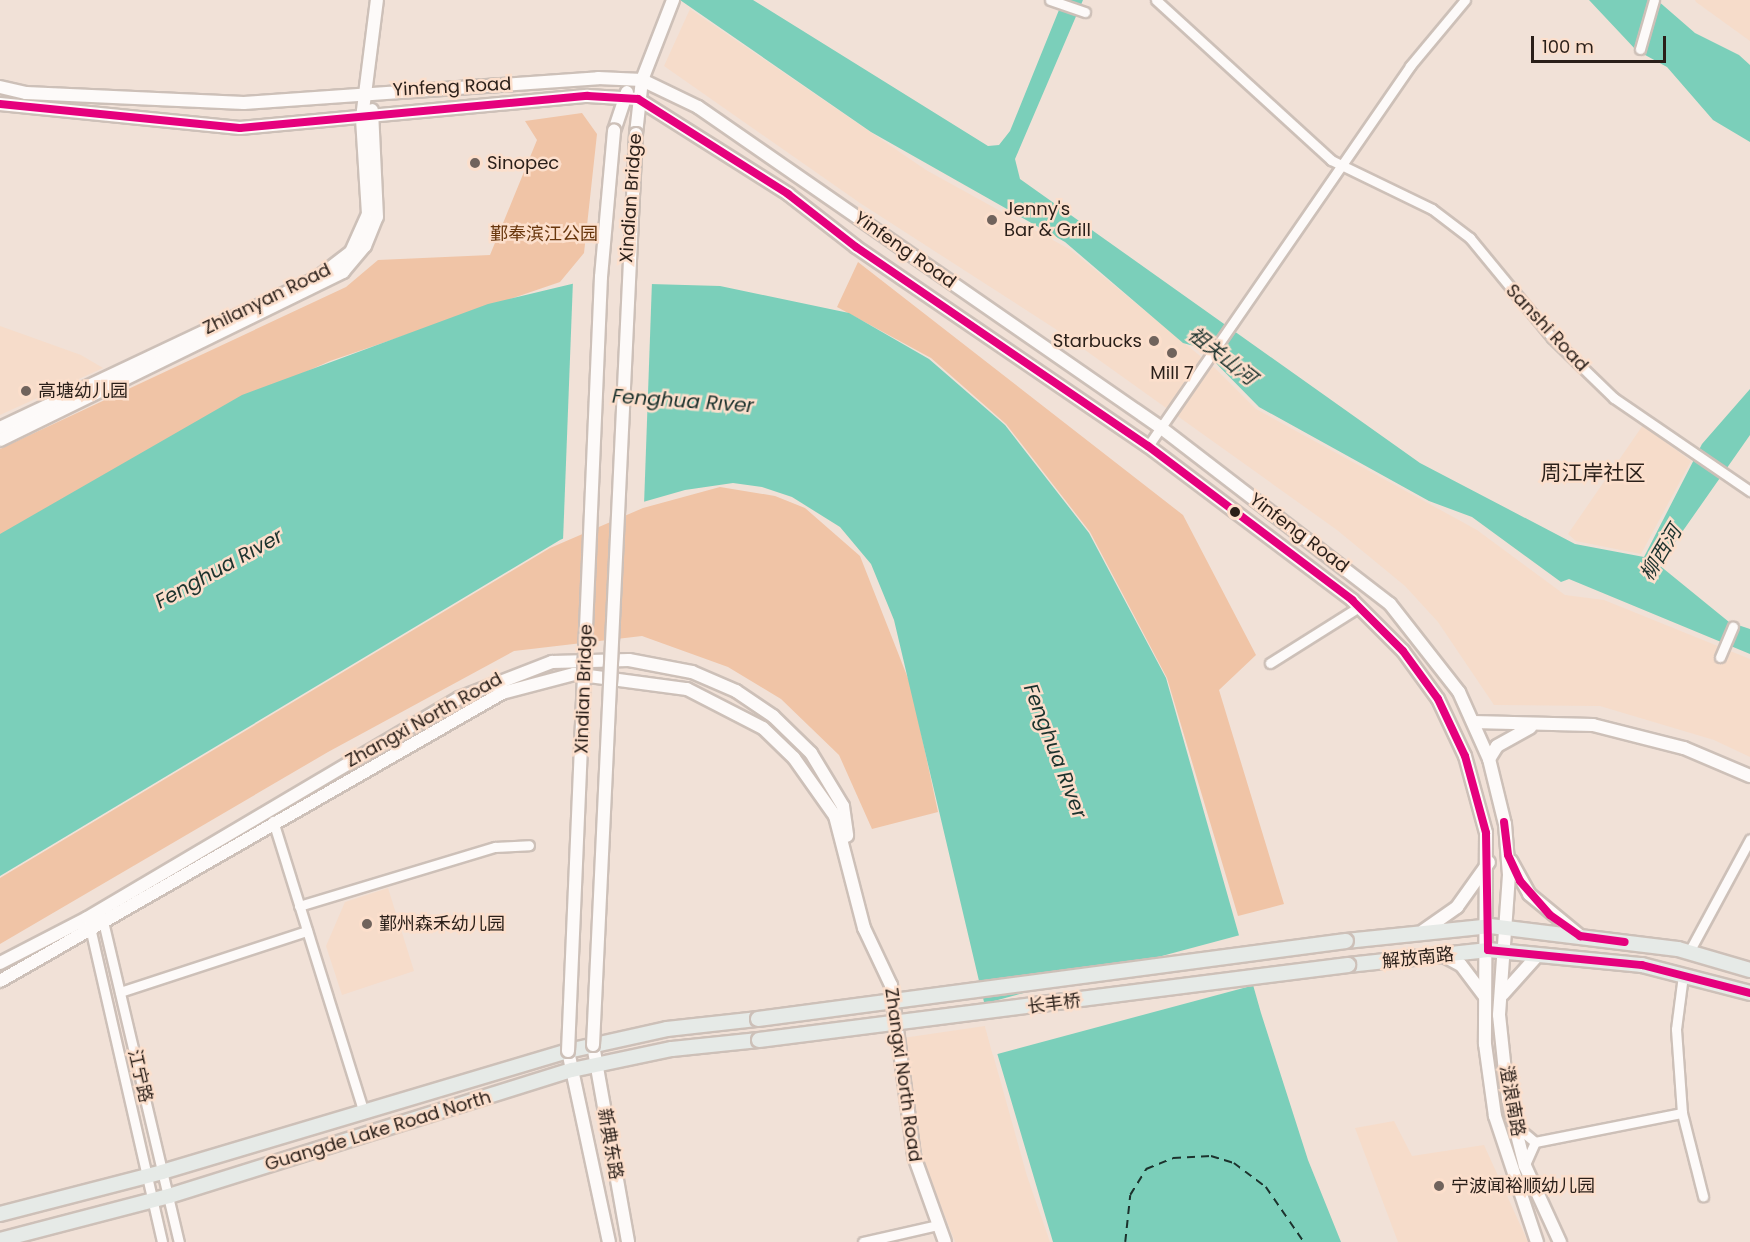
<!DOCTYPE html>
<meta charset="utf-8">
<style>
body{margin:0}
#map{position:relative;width:1750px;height:1242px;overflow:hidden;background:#f1e1d7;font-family:Poppins,"Noto Sans SC",sans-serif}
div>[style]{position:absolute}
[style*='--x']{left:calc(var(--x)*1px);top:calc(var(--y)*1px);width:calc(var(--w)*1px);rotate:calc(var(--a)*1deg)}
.built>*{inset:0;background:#f6dcca}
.green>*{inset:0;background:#f0c4a6}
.water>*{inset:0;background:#7bcfba}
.pier>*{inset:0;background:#f1e1d7;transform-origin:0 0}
.ferry>*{height:1.5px;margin-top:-0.75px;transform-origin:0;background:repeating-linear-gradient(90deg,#1c322d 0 8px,transparent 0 14px)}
.roads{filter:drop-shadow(2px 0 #cdc0b8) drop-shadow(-2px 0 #cdc0b8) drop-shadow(0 2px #cdc0b8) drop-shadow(0 -2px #cdc0b8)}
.street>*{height:9px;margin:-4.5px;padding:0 4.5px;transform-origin:4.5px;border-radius:4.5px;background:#fdfaf9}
.secondary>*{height:12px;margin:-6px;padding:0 6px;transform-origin:6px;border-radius:6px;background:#fdfaf9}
.primary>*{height:14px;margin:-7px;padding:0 7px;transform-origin:7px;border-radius:7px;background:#e6eae7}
.bridges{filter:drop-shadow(2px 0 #cdc0b8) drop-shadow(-2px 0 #cdc0b8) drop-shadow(0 2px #cdc0b8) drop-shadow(0 -2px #cdc0b8)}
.secondary-bridge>*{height:12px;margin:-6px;padding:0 6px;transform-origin:6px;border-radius:6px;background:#fdfaf9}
.primary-bridge>*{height:14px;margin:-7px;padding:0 7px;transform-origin:7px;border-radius:7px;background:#e6eae7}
.bus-1>*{height:8px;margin:-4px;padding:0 4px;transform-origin:4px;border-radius:4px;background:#e5007d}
.dots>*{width:16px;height:16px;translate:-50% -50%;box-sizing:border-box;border:3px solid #fcdfcc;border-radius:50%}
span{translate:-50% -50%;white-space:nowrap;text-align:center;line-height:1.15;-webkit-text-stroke:5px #fcdfcc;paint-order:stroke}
.street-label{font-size:18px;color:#2a1f19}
.poi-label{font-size:18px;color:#2a1f19}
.left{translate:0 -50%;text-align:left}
.right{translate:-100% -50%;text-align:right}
.park-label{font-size:18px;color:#68360c}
.water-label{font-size:20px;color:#1c322d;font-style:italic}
.quarter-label{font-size:21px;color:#2a1f19}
.scale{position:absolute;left:1531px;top:36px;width:135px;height:27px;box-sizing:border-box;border:3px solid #2a1f19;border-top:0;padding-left:8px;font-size:18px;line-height:21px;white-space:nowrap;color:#2a1f19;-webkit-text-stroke:4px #fcdfcc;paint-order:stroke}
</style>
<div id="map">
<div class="built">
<div style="clip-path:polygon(1695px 0,1750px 0,1750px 41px,1696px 2px)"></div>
<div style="clip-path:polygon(690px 9px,926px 170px,1071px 250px,1216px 369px,1256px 409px,1477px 530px,1565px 595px,1604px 600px,1750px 659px,1750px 757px,1714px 740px,1600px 706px,1494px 705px,1438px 622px,1405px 586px,1337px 530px,1057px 330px,860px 203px,664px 66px)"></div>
<div style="clip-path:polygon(0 326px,81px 355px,103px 368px,0 415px)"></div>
<div style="clip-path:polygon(1643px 425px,1691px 461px,1641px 554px,1576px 541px,1568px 534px)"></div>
<div style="clip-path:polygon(388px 888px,414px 971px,342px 995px,326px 946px,345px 902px)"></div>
<div style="clip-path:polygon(985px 1026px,1027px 1176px,1050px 1242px,955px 1242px,922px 1157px,903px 1038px)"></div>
<div style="clip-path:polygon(1394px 1121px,1412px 1156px,1484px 1145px,1528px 1242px,1398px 1242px,1355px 1128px)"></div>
</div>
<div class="green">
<div style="clip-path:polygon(582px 113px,597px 134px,584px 253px,560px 282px,330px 361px,207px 416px,0 537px,0 449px,346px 287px,378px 260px,490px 255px,537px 140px,525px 121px)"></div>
<div style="clip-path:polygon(858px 262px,1183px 515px,1256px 655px,1219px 690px,1284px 904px,1238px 916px,1167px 678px,1090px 532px,1006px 424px,931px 358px,837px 307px)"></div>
<div style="clip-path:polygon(720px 487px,775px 496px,805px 508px,860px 556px,911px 686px,938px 812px,872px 829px,839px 755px,781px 699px,728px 667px,642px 636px,514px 651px,328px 752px,0 944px,0 878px,550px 548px,643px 508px)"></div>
</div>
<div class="water">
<div style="clip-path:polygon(680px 0,753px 0,988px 146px,999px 145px,1010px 131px,1063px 0,1083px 0,1015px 159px,1020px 179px,1420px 463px,1575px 544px,1644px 557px,1702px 444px,1750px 389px,1750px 435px,1659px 565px,1729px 622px,1750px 629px,1750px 654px,1569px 579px,1561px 582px,1472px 517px,1429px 501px,1259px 407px,1201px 348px,1183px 343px,1065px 242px,871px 132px)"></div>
<div style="clip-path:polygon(1589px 0,1657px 0,1695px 33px,1739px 55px,1750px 65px,1750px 142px,1713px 120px,1667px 67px,1636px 50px)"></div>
<div style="clip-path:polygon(580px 282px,720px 286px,849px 313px,929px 359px,1005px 425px,1089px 533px,1166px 678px,1261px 1013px,1308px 1160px,1341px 1242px,1053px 1242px,992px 1036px,894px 620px,871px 564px,840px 527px,792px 497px,762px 487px,733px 483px,685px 490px,643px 502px,560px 540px,0 876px,0 534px,242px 395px,488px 304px)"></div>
</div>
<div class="pier">
<div style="clip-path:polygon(573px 280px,652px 281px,644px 505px,563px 541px)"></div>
<div style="left:1244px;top:934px;width:52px;height:274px;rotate:75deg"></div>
</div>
<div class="ferry">
<div style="--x:1125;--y:1242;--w:47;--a:-83.9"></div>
<div style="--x:1130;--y:1195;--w:31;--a:-58"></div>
<div style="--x:1146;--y:1169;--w:29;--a:-22"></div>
<div style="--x:1173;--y:1158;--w:38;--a:-3"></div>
<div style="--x:1211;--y:1156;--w:24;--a:17"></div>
<div style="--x:1234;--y:1163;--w:40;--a:37"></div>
<div style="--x:1266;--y:1187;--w:67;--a:55.4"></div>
</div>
<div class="roads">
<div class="street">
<div style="--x:1050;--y:0;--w:37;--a:19"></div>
<div style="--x:1156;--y:0;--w:237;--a:42.4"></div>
<div style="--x:1331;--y:160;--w:112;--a:25.9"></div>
<div style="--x:1432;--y:209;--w:48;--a:37.3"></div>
<div style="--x:1470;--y:238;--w:129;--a:50.6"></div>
<div style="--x:1552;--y:338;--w:86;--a:44.1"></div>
<div style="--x:1614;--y:398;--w:165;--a:34.4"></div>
<div style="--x:1640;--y:49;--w:51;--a:-74.1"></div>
<div style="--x:1148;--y:446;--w:462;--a:-55.4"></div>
<div style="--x:1410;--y:66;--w:86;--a:-50.2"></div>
<div style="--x:1720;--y:657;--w:33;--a:-67"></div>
<div style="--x:1270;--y:663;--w:105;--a:-32.2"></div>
<div style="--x:273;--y:821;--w:306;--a:72.7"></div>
<div style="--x:299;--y:906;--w:205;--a:-16.8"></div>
<div style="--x:495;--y:847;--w:34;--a:-3"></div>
<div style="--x:102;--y:917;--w:334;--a:76.7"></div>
<div style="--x:89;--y:923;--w:327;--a:77.1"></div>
<div style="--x:1689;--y:952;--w:128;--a:-61.6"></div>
<div style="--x:120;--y:992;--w:197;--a:-18.1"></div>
<div style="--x:1682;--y:1113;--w:86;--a:75.8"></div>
<div style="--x:1517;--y:1127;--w:23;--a:40"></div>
<div style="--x:1535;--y:1142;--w:24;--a:114"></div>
<div style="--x:1535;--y:1142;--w:150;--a:-11.2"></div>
<div style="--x:1682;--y:1113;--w:84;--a:-94.1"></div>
<div style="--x:1676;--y:1029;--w:54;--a:-82.6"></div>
<div style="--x:863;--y:1242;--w:76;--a:-12.9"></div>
</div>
<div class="secondary">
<div style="--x:0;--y:87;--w:27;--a:13"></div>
<div style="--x:26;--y:93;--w:218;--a:2.6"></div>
<div style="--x:244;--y:103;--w:355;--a:-4"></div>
<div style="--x:598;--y:78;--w:44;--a:2.6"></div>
<div style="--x:642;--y:80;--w:62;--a:25.7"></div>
<div style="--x:698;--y:107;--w:562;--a:34.71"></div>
<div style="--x:1160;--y:427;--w:290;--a:37.6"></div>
<div style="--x:1390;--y:604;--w:112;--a:51.9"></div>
<div style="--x:1459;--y:692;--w:73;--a:65.9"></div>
<div style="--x:1489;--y:759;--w:67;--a:76.2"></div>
<div style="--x:1505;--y:824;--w:51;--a:85.5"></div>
<div style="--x:1509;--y:875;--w:140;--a:94.1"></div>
<div style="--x:1499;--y:1015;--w:84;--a:83.9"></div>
<div style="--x:1508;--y:1099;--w:69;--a:75.8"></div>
<div style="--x:1525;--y:1166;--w:84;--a:65.3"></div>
<div style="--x:0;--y:104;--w:241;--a:5.7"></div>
<div style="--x:240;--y:128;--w:349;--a:-5.3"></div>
<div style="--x:588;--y:96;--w:50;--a:3.4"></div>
<div style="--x:638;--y:99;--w:178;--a:32.3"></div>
<div style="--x:788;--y:194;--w:86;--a:37.9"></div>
<div style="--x:856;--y:247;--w:353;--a:34.3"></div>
<div style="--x:1148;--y:446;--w:256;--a:37"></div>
<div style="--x:1352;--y:600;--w:72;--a:45"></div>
<div style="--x:1403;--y:651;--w:59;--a:53.9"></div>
<div style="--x:1438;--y:699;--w:63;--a:64.7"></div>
<div style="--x:1465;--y:756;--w:80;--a:74.7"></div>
<div style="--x:1486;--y:833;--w:211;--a:90.3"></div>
<div style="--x:1485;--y:1044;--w:73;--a:82.1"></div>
<div style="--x:1495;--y:1116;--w:133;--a:71.6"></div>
<div style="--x:614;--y:131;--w:41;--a:-71.6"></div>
<div style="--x:636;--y:134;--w:54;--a:-83.7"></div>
<div style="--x:642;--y:80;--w:86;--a:-68.8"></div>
<div style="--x:0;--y:428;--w:351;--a:-25.3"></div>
<div style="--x:317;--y:278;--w:43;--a:-37.4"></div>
<div style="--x:351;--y:252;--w:42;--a:-65.9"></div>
<div style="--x:368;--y:214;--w:96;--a:-93.6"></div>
<div style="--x:362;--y:118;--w:119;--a:-82.8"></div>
<div style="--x:0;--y:440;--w:382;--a:-26.1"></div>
<div style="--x:343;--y:272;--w:34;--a:-50"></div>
<div style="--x:365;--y:246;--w:31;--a:-68"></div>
<div style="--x:377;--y:217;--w:107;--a:-92.7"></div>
<div style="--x:1473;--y:722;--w:120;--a:1.4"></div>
<div style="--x:1593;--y:725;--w:94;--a:14.2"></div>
<div style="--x:1684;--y:748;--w:72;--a:23"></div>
<div style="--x:1489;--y:759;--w:15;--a:-58"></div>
<div style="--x:1497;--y:746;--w:38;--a:-29"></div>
<div style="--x:1511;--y:861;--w:38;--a:61"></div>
<div style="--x:1529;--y:894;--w:66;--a:39.5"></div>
<div style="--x:1423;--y:931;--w:42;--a:-35.2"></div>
<div style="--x:1457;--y:907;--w:55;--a:-54.6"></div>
<div style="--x:1442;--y:955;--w:21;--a:28"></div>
<div style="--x:1461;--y:965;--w:40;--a:53"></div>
<div style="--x:0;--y:963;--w:98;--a:-27.3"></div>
<div style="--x:87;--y:918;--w:432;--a:-30.6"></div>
<div style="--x:459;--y:698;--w:100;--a:-21.2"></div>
<div style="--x:552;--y:662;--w:77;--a:-1.5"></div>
<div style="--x:629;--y:660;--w:64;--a:10.8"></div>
<div style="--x:692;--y:672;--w:48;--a:23.4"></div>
<div style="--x:736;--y:691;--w:45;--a:34"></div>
<div style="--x:773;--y:716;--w:53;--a:44.2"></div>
<div style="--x:811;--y:753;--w:62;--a:58.9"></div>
<div style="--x:843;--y:806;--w:30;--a:82"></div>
<div style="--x:0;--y:981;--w:579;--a:-29.84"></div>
<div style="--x:502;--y:693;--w:74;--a:-14.8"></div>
<div style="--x:574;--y:674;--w:114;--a:7.6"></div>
<div style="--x:687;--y:689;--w:85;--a:27.2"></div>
<div style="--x:763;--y:728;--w:43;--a:44.1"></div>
<div style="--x:794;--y:758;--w:71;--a:54.7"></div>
<div style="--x:835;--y:816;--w:116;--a:75.5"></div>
<div style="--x:864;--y:928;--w:63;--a:64.7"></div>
<div style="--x:891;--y:985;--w:173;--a:82.3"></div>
<div style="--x:914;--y:1156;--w:91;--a:70.2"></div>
<div style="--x:1503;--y:994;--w:52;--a:-48.1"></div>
<div style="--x:593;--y:1045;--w:200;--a:79.9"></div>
<div style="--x:568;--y:1051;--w:195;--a:77.9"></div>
</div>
<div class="primary">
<div style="--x:1346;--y:941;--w:145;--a:-5.9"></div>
<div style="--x:1490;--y:926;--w:189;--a:7"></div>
<div style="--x:1678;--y:949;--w:75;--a:16.3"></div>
<div style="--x:1348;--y:965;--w:141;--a:-6.1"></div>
<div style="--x:1488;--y:950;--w:155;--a:5.6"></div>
<div style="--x:1642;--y:965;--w:112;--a:14.5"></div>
<div style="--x:0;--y:1214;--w:167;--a:-14.5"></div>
<div style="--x:162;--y:1172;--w:424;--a:-16.6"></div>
<div style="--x:568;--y:1051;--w:101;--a:-12.5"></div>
<div style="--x:667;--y:1029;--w:92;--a:-6.3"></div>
<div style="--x:0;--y:1240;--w:175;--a:-14.6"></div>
<div style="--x:169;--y:1196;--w:422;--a:-17.4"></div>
<div style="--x:572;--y:1070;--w:102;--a:-11.9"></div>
<div style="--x:672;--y:1049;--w:87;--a:-5.9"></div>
</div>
</div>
<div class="bridges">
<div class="secondary-bridge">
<div style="--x:593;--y:1045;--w:912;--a:-87.3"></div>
<div style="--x:568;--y:1051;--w:775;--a:-87.56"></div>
<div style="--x:601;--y:277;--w:147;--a:-84.9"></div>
</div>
<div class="primary-bridge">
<div style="--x:758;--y:1019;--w:593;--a:-7.56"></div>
<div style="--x:759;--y:1040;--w:594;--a:-7.26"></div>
</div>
</div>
<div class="bus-1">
<div style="--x:0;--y:104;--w:241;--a:5.7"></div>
<div style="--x:240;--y:128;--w:349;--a:-5.3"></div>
<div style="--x:588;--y:96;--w:50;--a:3.4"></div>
<div style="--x:638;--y:99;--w:178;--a:32.3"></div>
<div style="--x:788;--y:194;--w:86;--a:37.9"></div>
<div style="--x:856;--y:247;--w:353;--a:34.3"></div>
<div style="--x:1148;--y:446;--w:256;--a:37"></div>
<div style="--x:1352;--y:600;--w:72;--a:45"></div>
<div style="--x:1403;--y:651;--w:59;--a:53.9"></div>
<div style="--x:1438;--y:699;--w:63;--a:64.7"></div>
<div style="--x:1465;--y:756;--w:80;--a:74.7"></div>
<div style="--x:1486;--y:833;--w:117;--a:89"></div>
<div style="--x:1488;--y:950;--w:155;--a:5.6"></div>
<div style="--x:1642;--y:965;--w:112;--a:14.5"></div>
<div style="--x:1504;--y:822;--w:33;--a:83"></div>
<div style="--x:1508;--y:855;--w:29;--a:65"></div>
<div style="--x:1520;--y:881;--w:45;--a:48.6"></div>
<div style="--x:1550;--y:915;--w:37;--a:35"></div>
<div style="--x:1580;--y:936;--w:45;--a:7.6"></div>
</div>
<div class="dots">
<div style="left:475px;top:163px;background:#70635c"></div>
<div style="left:992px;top:220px;background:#70635c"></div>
<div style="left:1154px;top:341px;background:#70635c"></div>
<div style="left:1172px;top:353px;background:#70635c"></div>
<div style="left:26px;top:391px;background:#70635c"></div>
<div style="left:1235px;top:512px;background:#2a1f19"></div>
<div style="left:367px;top:924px;background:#70635c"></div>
<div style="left:1439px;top:1186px;background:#70635c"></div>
</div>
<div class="street-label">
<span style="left:452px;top:87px;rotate:-3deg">Yinfeng Road</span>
<span style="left:631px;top:198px;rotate:-86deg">Xindian Bridge</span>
<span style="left:905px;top:250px;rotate:35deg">Yinfeng Road</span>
<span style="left:267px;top:299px;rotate:-26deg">Zhilanyan Road</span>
<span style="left:1547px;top:328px;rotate:47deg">Sanshi Road</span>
<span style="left:1299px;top:533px;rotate:37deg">Yinfeng Road</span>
<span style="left:584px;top:689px;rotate:-88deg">Xindian Bridge</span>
<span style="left:424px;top:720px;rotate:-29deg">Zhangxi North Road</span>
<span style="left:1418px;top:958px;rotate:-6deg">解放南路</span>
<span style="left:1054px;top:1004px;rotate:-7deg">长丰桥</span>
<span style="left:903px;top:1075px;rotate:82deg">Zhangxi North Road</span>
<span style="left:140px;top:1076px;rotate:77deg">江宁路</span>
<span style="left:1512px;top:1101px;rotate:80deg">澄浪南路</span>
<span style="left:378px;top:1131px;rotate:-17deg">Guangde Lake Road North</span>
<span style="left:610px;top:1144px;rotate:80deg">新典东路</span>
</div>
<div class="poi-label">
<span class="left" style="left:487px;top:163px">Sinopec</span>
<span class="left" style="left:1004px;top:220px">Jenny's<br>Bar &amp; Grill</span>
<span class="right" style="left:1142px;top:341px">Starbucks</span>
<span style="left:1172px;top:373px">Mill 7</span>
<span class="left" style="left:38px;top:391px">高塘幼儿园</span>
<span class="left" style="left:379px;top:924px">鄞州森禾幼儿园</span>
<span class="left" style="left:1451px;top:1186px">宁波闻裕顺幼儿园</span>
</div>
<div class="park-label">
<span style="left:544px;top:234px">鄞奉滨江公园</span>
</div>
<div class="water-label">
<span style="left:1222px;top:356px;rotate:38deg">祖关山河</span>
<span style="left:683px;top:401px;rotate:4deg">Fenghua Rıver</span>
<span style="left:1661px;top:553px;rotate:-59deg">柳西河</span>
<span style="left:219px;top:569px;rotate:-29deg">Fenghua Rıver</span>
<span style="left:1055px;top:751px;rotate:69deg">Fenghua Rıver</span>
</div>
<div class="quarter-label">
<span style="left:1593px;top:473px">周江岸社区</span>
</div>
<div class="scale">100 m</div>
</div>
